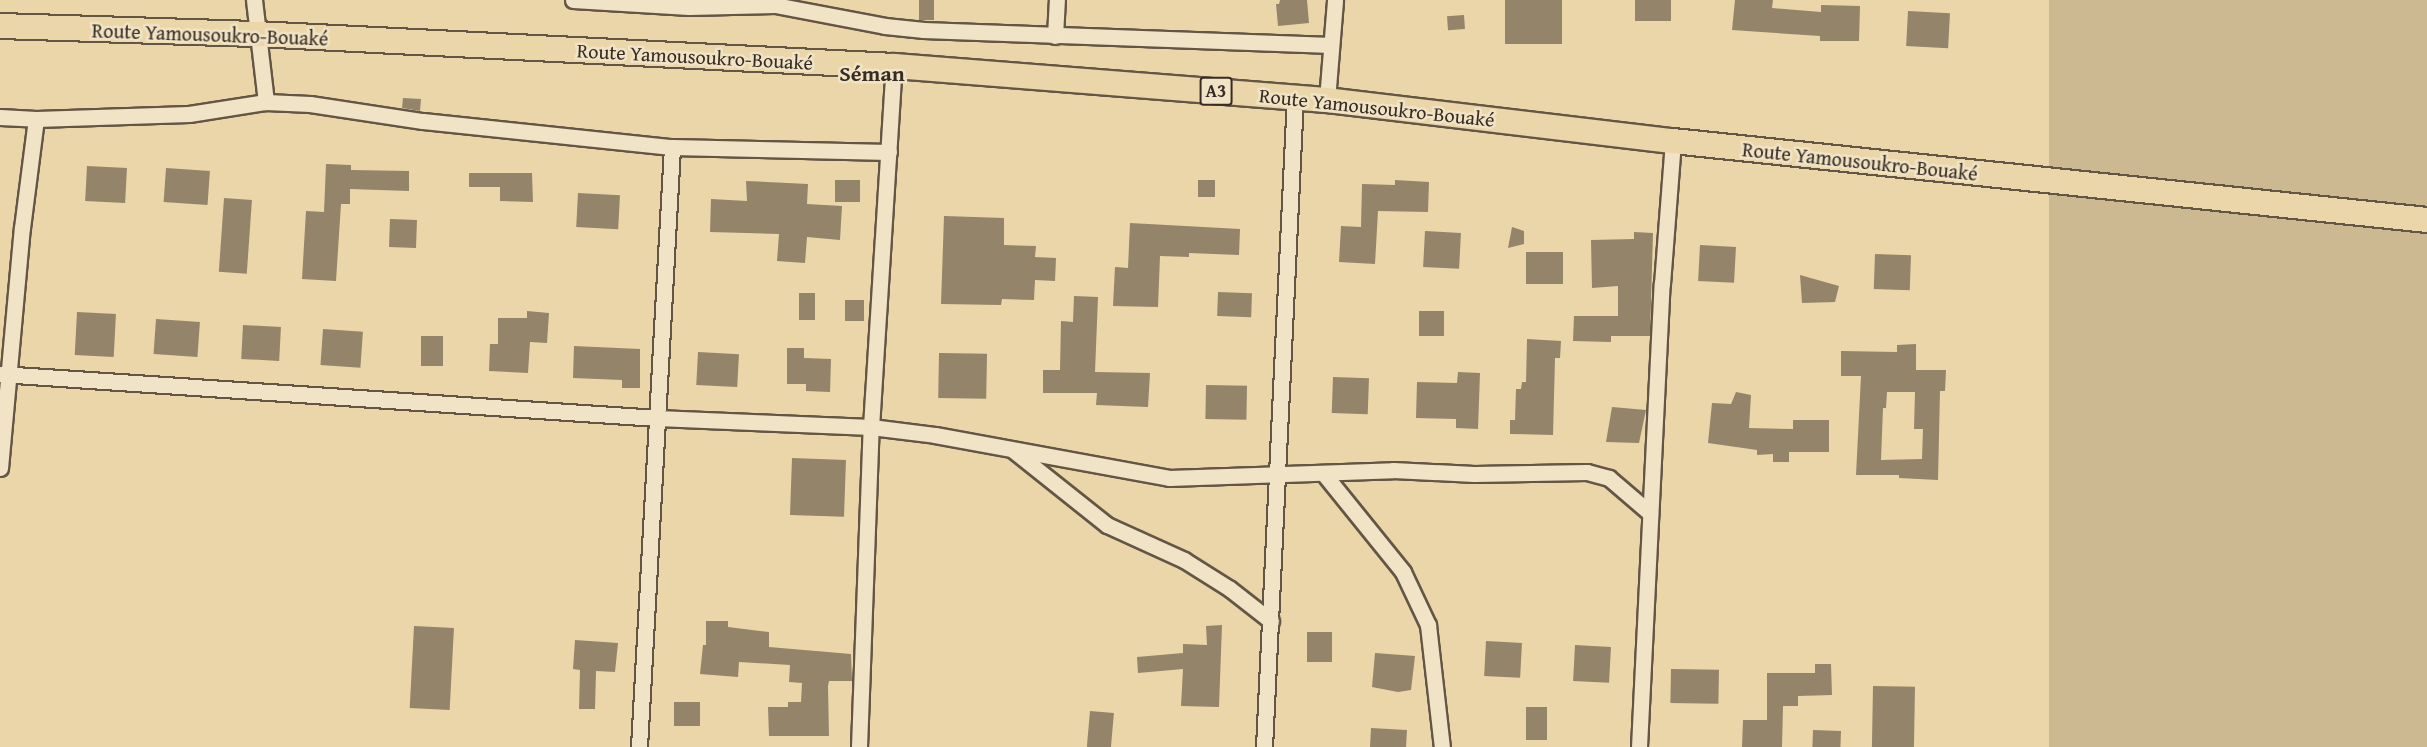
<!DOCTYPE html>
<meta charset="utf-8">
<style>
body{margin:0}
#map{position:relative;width:2427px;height:747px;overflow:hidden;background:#ead6a8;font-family:"Gentium Book Plus",serif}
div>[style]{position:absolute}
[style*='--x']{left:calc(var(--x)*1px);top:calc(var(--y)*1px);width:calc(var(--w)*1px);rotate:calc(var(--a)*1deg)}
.green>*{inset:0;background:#ccb992;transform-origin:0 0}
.building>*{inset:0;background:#948469;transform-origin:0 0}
.roads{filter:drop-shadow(2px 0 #645645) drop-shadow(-2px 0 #645645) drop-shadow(0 2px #645645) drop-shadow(0 -2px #645645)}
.street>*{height:15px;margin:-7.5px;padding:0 7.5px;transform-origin:7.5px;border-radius:7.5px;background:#f1e4c6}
.primary>*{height:24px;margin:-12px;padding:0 12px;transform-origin:12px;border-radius:12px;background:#ead6a8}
span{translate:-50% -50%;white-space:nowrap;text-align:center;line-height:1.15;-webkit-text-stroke:5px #f1e4c6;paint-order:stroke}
.shield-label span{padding:2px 4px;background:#f1e4c6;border:2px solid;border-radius:4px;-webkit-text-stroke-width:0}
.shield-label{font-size:18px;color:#372c24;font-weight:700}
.street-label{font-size:20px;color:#372c24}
.quarter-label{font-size:22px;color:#372c24;font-weight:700}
</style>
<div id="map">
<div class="green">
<div style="left:2049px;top:0;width:378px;height:749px"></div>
</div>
<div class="building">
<div style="left:919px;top:0;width:15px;height:20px"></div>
<div style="clip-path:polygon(1280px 0,1307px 0,1309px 23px,1278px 26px,1276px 4px,1279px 4px)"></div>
<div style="left:1505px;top:0;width:57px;height:44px"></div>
<div style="left:1635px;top:0;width:36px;height:21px"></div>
<div style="clip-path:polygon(1735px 0,1773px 0,1772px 8px,1821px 12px,1821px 5px,1860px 6px,1859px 41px,1820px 41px,1820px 36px,1732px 30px)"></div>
<div style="left:1908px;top:11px;width:42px;height:35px;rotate:3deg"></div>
<div style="left:1464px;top:15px;width:14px;height:17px;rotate:86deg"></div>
<div style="clip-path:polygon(403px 98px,421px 99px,420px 111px,402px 108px)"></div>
<div style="clip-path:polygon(326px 164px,351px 165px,351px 170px,409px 171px,409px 191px,350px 189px,350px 204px,341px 204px,336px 281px,302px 279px,306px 211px,324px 212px)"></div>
<div style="left:87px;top:166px;width:40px;height:35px;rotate:3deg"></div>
<div style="left:166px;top:168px;width:44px;height:34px;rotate:4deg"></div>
<div style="clip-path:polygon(469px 173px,532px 173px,533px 202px,500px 201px,500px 187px,469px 187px)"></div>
<div style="left:835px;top:180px;width:25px;height:22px"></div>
<div style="left:1198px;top:180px;width:17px;height:17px"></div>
<div style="clip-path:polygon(1395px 180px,1429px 182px,1428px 212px,1378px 211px,1375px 264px,1339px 262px,1341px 226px,1361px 227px,1362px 184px,1395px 185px)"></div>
<div style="clip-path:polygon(746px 181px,808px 184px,807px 204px,842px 206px,840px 240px,807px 237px,805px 263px,777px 261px,779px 234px,710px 232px,711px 199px,747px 201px)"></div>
<div style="left:578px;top:193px;width:42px;height:34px;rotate:3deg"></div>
<div style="left:224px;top:198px;width:28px;height:74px;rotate:4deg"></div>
<div style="clip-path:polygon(944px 216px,1004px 218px,1004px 245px,1036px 246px,1035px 257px,1056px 258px,1055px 281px,1035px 280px,1034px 300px,1002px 299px,1001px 305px,941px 304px)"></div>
<div style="left:390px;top:219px;width:27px;height:28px;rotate:2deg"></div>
<div style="clip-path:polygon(1130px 223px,1240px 229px,1239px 255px,1189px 253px,1189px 257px,1160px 256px,1158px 307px,1113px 306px,1115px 267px,1128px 268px)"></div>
<div style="clip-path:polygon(1512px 227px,1524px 231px,1524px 244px,1508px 248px)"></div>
<div style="left:1425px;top:231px;width:36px;height:36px;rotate:3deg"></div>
<div style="clip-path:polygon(1634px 232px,1653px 233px,1650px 336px,1611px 336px,1611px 342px,1573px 341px,1574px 316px,1618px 316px,1618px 286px,1592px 288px,1591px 240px,1634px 239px)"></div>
<div style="left:1700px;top:245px;width:36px;height:36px;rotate:3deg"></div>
<div style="left:1526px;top:252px;width:37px;height:32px"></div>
<div style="left:1875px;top:254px;width:36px;height:35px;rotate:2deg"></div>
<div style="clip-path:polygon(1800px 275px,1839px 286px,1835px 302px,1802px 303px)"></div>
<div style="left:1218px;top:292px;width:34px;height:24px;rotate:2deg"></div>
<div style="left:799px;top:293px;width:16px;height:27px"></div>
<div style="clip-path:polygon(1074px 296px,1098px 297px,1095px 372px,1150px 373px,1148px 407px,1096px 405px,1097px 393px,1043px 393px,1043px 370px,1060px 370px,1061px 321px,1073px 322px)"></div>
<div style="left:845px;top:300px;width:19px;height:21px"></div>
<div style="clip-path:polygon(527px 311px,549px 313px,547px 343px,530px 342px,528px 373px,489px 371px,490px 344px,498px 344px,498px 318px,527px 318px)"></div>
<div style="left:1419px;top:311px;width:25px;height:25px"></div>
<div style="left:77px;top:312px;width:39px;height:43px;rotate:3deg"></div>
<div style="left:156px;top:319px;width:44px;height:35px;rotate:4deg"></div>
<div style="left:243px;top:325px;width:38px;height:34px;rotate:3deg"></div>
<div style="left:323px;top:329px;width:40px;height:36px;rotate:4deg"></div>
<div style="left:421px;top:336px;width:22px;height:30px"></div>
<div style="clip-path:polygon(1527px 339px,1561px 341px,1560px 358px,1555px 358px,1553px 435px,1510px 434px,1510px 420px,1515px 420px,1516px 389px,1521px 389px,1522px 382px,1526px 382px)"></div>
<div style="clip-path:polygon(evenodd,1916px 344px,1916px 370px,1946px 370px,1945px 391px,1940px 391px,1938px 480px,1899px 478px,1899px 475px,1856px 475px,1861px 376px,1841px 376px,1841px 351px,1897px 352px,1897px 345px,1916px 344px,1887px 392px,1915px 392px,1914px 429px,1923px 429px,1922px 459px,1881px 460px,1883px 408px,1886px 408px,1887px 392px)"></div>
<div style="clip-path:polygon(574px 346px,640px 349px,640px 388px,622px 388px,622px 380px,573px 378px)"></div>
<div style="clip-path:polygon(787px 348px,804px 348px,804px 358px,831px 359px,830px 392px,806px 391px,806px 384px,787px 384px)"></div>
<div style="left:698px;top:352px;width:41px;height:33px;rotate:3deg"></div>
<div style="left:939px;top:353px;width:48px;height:45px;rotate:1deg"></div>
<div style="clip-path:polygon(1458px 372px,1480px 373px,1478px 429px,1456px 428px,1456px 419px,1416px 418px,1417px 382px,1457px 383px)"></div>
<div style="left:1333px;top:377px;width:36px;height:36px;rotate:2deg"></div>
<div style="left:1206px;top:385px;width:41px;height:34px;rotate:1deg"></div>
<div style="clip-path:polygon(1736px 392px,1751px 395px,1749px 428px,1793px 429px,1793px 420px,1829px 420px,1829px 452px,1789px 452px,1789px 462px,1773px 462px,1773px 454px,1757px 455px,1757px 450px,1708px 443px,1712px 403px,1731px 404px)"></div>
<div style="clip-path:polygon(1612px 407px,1646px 410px,1639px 443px,1606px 442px)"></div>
<div style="left:792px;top:458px;width:54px;height:57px;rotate:2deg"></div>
<div style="clip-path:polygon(706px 621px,728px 621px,728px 627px,769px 632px,769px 647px,851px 654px,852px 681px,829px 681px,828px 686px,829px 736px,769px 736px,768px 707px,788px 707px,788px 702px,801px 702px,802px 683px,789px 682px,790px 665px,739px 662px,738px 677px,700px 674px,703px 645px,706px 645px)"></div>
<div style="clip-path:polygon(1222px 625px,1219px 707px,1181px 706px,1183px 669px,1138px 673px,1137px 657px,1183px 653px,1183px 644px,1207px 645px,1206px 626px)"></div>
<div style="left:414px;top:626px;width:40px;height:82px;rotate:3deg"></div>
<div style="left:1307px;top:632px;width:25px;height:30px"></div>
<div style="clip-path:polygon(575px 640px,618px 643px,615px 672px,596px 671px,595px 709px,579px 709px,580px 670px,573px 669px)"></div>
<div style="left:1486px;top:641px;width:36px;height:35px;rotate:3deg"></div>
<div style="left:1575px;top:645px;width:36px;height:36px;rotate:3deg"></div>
<div style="clip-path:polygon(1375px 653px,1415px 656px,1411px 690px,1398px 692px,1372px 687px)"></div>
<div style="clip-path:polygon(1815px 664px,1831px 664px,1832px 695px,1798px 696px,1798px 706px,1783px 706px,1782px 747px,1742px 747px,1743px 720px,1767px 720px,1767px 673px,1815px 673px)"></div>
<div style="left:1671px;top:669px;width:48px;height:34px;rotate:1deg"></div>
<div style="left:1873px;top:686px;width:42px;height:61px;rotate:1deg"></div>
<div style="left:674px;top:702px;width:26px;height:24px"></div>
<div style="left:1526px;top:707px;width:21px;height:33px"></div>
<div style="left:1090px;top:711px;width:24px;height:36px;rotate:5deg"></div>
<div style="left:1371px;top:728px;width:36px;height:19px;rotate:3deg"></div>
<div style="left:1813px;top:730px;width:28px;height:17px;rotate:2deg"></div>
</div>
<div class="roads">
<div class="street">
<div style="--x:254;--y:0;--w:103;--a:83.3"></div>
<div style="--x:573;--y:0;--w:116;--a:3.5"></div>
<div style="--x:689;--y:7;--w:86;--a:-1.3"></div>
<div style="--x:775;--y:5;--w:112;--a:10.8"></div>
<div style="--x:885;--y:26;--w:39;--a:6"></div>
<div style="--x:924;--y:30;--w:407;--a:2.1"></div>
<div style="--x:1055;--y:36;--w:36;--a:-87"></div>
<div style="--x:1327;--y:100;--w:100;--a:-85.4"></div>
<div style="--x:0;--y:117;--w:36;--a:3"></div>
<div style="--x:36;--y:119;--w:153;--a:-1.9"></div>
<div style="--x:189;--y:114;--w:78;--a:-8.9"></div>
<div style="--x:266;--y:102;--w:44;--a:2.6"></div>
<div style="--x:310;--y:104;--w:114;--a:8.6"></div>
<div style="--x:423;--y:121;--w:250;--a:6"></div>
<div style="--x:672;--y:147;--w:217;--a:1.3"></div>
<div style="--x:0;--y:374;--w:658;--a:3.83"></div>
<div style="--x:657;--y:418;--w:214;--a:2.4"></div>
<div style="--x:871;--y:427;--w:64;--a:7.1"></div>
<div style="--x:935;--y:435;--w:238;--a:10.4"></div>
<div style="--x:1169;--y:478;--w:224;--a:-2"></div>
<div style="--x:1393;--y:470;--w:81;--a:2.8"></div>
<div style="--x:1474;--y:474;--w:113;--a:-1"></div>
<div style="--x:1587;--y:472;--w:23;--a:15"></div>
<div style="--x:1609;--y:478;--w:54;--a:40.5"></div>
<div style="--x:1014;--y:451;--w:119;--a:38.5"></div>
<div style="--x:1107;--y:525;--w:85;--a:24.4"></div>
<div style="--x:1184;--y:560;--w:54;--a:32.2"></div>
<div style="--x:1230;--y:589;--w:52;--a:38"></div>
<div style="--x:0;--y:468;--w:241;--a:-84.8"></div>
<div style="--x:22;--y:228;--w:110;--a:-82.7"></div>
<div style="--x:1324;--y:474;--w:126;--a:51.1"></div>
<div style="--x:1403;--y:572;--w:59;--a:64.7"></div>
<div style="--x:1428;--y:625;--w:123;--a:83.5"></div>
<div style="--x:639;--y:747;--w:601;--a:-86.85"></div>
<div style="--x:859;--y:747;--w:320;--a:-87.9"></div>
<div style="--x:871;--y:427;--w:362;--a:-86.4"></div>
<div style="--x:1264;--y:747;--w:650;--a:-87.27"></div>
<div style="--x:1639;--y:747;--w:464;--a:-87.2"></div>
<div style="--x:1662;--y:284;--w:143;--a:-85.6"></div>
</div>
<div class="primary">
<div style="--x:0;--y:26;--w:256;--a:1.8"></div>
<div style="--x:256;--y:34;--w:639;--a:2.87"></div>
<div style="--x:894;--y:66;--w:434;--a:4.5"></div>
<div style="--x:1327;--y:100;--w:348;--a:6.8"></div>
<div style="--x:1673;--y:141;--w:758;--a:5.98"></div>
</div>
</div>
<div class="shield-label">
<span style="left:1216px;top:91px">A3</span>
</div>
<div class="street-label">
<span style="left:210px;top:34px;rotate:2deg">Route Yamousoukro-Bouaké</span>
<span style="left:695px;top:56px;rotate:3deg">Route Yamousoukro-Bouaké</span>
<span style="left:1377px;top:107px;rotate:6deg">Route Yamousoukro-Bouaké</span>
<span style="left:1860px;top:161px;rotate:6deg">Route Yamousoukro-Bouaké</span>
</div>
<div class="quarter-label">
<span style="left:872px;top:74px">Séman</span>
</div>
</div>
